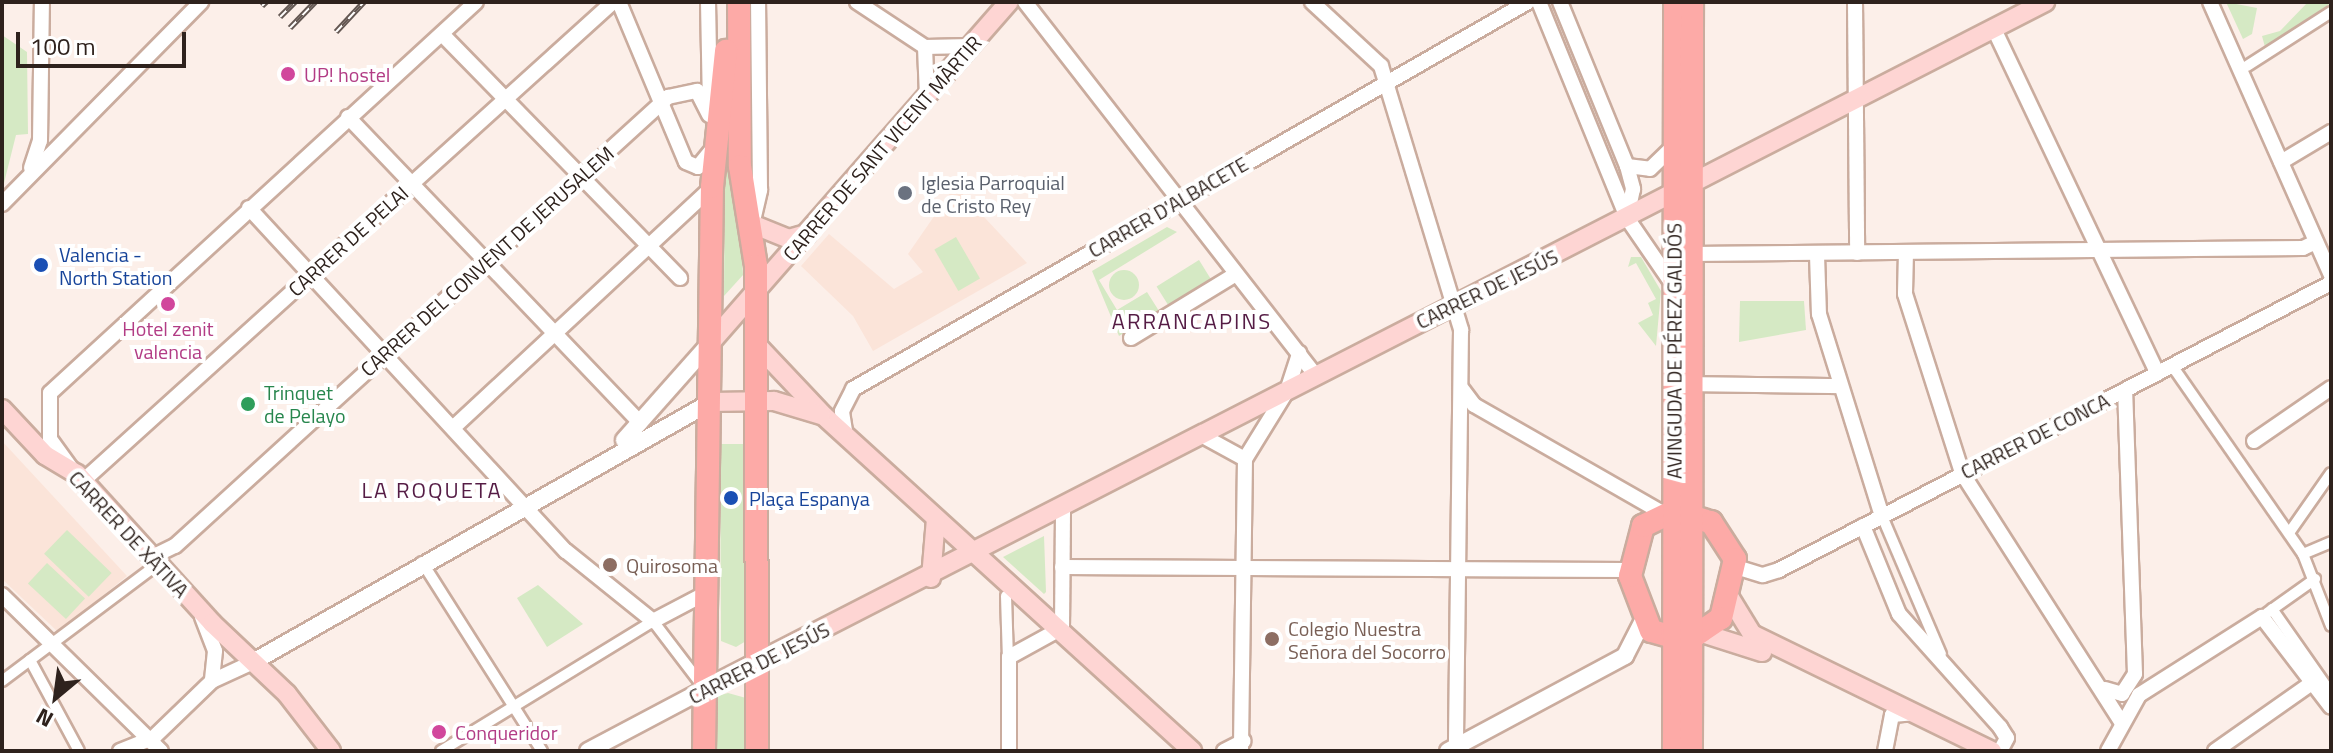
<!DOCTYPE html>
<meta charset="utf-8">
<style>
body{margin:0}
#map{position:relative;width:2333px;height:753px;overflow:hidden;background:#fcefe9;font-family:"Titillium Web",sans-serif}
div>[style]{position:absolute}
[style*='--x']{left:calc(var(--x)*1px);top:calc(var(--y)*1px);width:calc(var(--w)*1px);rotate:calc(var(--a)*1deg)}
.built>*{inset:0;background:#fbe4d9}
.green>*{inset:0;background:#d5e9c4;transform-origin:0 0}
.round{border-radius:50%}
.roads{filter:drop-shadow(2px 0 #caac9e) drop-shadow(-2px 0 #caac9e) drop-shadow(0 2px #caac9e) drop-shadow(0 -2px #caac9e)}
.pedestrian>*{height:10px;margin:-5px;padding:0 5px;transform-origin:5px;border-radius:5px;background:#fff}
.minor>*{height:14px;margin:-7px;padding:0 7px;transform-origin:7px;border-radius:7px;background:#fff}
.tertiary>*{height:16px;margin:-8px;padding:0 8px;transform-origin:8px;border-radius:8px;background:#fff}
.secondary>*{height:18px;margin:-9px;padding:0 9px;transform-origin:9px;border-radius:9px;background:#fed5d3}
.primary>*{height:22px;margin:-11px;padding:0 11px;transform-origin:11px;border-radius:11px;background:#fdaaa7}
.rail>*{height:6px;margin-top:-3px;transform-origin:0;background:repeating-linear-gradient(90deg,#fff 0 9px,#635752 0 18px);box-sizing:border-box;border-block:2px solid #635752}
.dots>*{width:22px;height:22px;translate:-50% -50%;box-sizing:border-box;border:4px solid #fff;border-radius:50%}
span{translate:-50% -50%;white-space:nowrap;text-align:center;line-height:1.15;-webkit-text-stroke:8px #fff;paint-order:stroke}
.hotel-label{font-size:20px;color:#b23c85}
.left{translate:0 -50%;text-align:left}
.street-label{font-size:20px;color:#2e221d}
.worship-label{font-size:20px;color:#5b616d}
.transit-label{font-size:20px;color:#164399}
.leisure-label{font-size:20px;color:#27864d}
.education-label{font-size:20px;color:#785e54}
.neighbourhood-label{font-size:22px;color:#551c45;letter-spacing:2px}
.frame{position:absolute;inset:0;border:4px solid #2e221d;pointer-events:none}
.north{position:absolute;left:16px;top:657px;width:80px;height:80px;-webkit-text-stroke:6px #fff;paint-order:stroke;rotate:209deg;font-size:22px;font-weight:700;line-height:32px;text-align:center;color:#2e221d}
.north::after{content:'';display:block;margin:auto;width:28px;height:36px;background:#2e221d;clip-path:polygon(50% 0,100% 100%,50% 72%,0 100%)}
.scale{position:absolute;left:16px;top:32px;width:170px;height:36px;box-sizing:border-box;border:4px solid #2e221d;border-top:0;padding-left:10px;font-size:24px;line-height:28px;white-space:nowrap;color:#2e221d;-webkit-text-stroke:6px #fff;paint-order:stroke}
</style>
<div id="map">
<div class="built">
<div style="clip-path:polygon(955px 186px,1027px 263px,873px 351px,853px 316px,801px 266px,829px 234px,894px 289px,923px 272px,908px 254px)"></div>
<div style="clip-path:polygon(2px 441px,127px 576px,58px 632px,2px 579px)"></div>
</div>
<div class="green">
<div style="clip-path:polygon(2226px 2px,2257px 8px,2252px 34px,2243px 39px)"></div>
<div style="clip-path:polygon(2308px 2px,2331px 3px,2265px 47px,2262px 36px,2280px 31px)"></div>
<div style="clip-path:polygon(2px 35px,27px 52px,28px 134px,16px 135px,2px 191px)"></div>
<div style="clip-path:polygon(731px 75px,743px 275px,724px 296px,725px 136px)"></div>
<div style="clip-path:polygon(1167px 227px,1177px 232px,1099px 280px,1117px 310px,1147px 292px,1159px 311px,1119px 336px,1092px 271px)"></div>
<div style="left:956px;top:237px;width:48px;height:25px;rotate:60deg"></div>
<div style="clip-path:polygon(1631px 257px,1641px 257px,1661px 291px,1656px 346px,1638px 323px,1653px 315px,1648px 303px,1656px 299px,1636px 263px,1628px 267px)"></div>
<div style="left:1199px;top:260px;width:22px;height:50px;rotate:58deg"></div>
<div class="round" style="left:1109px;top:270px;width:30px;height:30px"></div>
<div style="clip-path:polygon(1740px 301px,1804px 301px,1806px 330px,1739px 342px)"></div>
<div style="clip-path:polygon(720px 444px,747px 444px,746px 641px,736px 647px,721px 641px)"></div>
<div style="left:67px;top:530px;width:62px;height:33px;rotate:44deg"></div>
<div style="clip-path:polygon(1044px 536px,1046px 592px,1044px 594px,1003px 557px)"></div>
<div style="left:47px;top:563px;width:52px;height:28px;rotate:43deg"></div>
<div style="clip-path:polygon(538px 585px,583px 624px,547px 647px,517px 598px)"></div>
<div style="clip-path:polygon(728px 693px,746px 698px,747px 751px,712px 751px,714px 697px)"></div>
</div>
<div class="roads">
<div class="pedestrian">
<div style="--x:2247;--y:66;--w:100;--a:-32.7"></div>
<div style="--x:2173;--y:367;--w:228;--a:55.2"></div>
<div style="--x:2303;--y:554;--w:77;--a:68.7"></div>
<div style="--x:1882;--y:516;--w:150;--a:66.9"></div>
<div style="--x:2289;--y:533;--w:73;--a:-55"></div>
<div style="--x:2303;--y:554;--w:30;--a:-23"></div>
<div style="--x:422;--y:562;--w:224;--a:57.6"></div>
<div style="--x:1006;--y:596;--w:65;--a:88.2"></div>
<div style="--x:2272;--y:609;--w:103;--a:54.9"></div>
<div style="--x:2267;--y:613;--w:59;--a:-35.3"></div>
<div style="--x:30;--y:660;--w:103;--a:61.7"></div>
<div style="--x:2;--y:681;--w:195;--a:-36.9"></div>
<div style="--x:441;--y:751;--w:249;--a:-31.5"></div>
<div style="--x:653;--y:621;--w:84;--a:52.7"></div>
</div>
<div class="minor">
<div style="--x:619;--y:2;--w:173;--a:67.3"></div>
<div style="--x:686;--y:162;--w:13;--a:23"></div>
<div style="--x:698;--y:167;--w:19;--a:-51"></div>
<div style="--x:708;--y:2;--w:103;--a:88.9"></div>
<div style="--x:857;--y:2;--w:82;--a:33.5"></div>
<div style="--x:925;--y:47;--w:46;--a:-1.2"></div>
<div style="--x:1025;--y:2;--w:472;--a:52.1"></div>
<div style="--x:1312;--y:2;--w:94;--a:42.8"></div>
<div style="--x:1381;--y:66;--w:276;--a:73.1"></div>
<div style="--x:1461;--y:330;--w:421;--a:90.7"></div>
<div style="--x:1539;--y:2;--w:233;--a:67.8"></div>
<div style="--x:1627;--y:218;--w:81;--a:55.5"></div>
<div style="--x:1560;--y:2;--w:177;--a:67.8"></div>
<div style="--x:1627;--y:166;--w:24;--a:75"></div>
<div style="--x:1633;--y:189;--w:30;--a:102"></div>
<div style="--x:1855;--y:2;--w:251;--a:89.5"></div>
<div style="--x:2210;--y:2;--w:299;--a:66.1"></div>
<div style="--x:1994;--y:29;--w:381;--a:64.6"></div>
<div style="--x:442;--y:34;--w:341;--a:45.7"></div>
<div style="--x:925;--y:47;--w:50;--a:87.7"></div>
<div style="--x:348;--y:117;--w:423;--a:46.3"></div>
<div style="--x:2281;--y:162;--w:58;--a:-31"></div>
<div style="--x:1627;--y:166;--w:23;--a:7"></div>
<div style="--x:1650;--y:169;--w:32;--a:-44"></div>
<div style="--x:31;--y:168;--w:28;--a:-72"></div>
<div style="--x:40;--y:141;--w:139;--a:-89.2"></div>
<div style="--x:2;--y:204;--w:284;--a:-45.4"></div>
<div style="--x:249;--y:208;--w:467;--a:47.3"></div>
<div style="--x:566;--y:551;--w:112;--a:38.8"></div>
<div style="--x:653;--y:621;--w:62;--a:-27.8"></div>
<div style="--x:753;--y:221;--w:32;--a:-77"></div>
<div style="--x:760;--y:190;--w:188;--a:-90.6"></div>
<div style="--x:1906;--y:252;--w:42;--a:91.4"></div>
<div style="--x:1905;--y:294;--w:188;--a:72.3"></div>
<div style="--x:1962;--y:473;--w:297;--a:57.4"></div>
<div style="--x:1691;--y:254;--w:612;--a:-0.56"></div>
<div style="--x:2303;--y:248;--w:14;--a:-25"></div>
<div style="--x:1817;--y:255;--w:59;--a:88.1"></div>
<div style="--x:1819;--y:314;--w:212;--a:72.7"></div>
<div style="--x:1131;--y:338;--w:123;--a:-31.4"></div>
<div style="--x:1691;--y:384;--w:149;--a:0.8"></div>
<div style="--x:1462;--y:389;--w:20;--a:53"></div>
<div style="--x:1474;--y:405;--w:215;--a:29.8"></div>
<div style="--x:454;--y:427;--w:352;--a:-42.9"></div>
<div style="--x:1201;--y:435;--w:50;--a:28.6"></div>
<div style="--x:1245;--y:459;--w:292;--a:90.8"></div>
<div style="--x:846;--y:437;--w:26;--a:-99"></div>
<div style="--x:842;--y:411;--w:25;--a:-63"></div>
<div style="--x:853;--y:389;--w:778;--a:-29.83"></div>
<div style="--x:2254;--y:441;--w:93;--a:-34.5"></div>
<div style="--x:1245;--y:459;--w:80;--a:-58.3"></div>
<div style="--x:1287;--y:391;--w:40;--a:-72"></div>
<div style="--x:71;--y:468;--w:36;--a:-126"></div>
<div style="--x:50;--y:439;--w:46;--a:-90"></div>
<div style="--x:50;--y:393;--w:578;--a:-42.55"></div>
<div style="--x:83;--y:481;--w:714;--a:-42.11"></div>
<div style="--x:1863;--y:526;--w:95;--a:67.8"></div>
<div style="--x:1899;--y:614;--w:152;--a:48.2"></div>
<div style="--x:2000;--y:727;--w:13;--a:58"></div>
<div style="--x:2007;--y:738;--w:15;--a:118"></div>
<div style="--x:152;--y:557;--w:25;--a:-26"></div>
<div style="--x:175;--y:546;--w:667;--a:-42.33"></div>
<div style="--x:668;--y:97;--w:30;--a:-12"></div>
<div style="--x:697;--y:91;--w:27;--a:63"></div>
<div style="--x:1062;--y:567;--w:567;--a:0.3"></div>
<div style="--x:1736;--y:567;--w:28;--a:17"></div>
<div style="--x:1763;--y:575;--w:17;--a:-17"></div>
<div style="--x:1779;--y:570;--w:622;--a:-27.47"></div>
<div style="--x:2;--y:595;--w:223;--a:44.5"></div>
<div style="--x:202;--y:617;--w:36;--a:69"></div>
<div style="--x:215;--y:651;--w:30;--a:96"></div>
<div style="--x:2105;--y:689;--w:18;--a:16"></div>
<div style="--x:2122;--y:694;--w:24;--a:-57"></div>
<div style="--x:2135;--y:674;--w:284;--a:-92"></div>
<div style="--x:120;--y:751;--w:37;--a:-22"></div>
<div style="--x:154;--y:737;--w:81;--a:-44"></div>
<div style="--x:212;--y:681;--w:45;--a:-24.9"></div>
<div style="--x:1009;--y:751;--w:94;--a:-90"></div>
<div style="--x:1009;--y:657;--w:60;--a:-28.7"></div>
<div style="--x:1062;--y:628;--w:116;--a:-89.5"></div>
<div style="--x:1224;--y:751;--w:22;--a:-27"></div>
<div style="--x:1885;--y:751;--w:37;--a:-79"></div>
<div style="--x:1892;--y:715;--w:21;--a:-5"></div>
<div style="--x:2108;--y:751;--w:64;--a:-61"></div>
<div style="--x:2139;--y:695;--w:146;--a:-32.4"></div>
<div style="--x:2262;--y:617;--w:113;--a:52.5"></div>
<div style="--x:2215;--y:751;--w:120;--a:-35.1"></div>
</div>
<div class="tertiary">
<div style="--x:624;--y:440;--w:132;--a:-48.4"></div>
<div style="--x:253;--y:662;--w:527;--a:-29.58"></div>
<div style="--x:588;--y:751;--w:132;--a:-27.9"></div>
<div style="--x:1448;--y:751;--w:201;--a:-28.2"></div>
<div style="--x:1625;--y:656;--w:39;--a:-63"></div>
</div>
<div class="secondary">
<div style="--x:752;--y:224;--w:40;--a:22"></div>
<div style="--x:789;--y:239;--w:19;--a:-16"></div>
<div style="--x:712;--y:341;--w:451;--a:-48.8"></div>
<div style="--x:755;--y:343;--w:100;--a:46.6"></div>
<div style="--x:824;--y:416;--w:498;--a:42.3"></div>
<div style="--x:711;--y:402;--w:63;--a:-0.9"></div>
<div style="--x:774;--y:401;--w:49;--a:16.6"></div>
<div style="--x:2;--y:409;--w:63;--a:46.9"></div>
<div style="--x:45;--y:455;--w:37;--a:31"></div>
<div style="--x:77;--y:474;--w:201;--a:47.8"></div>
<div style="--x:212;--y:623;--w:103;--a:43.4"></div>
<div style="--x:287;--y:694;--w:72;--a:52.3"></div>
<div style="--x:931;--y:578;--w:60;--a:-85.2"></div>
<div style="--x:1730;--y:598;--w:42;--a:58.6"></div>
<div style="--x:1752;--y:634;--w:267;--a:26"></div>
<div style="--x:1705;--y:634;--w:60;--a:17.5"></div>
<div style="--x:705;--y:689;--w:1506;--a:-27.14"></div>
</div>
<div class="primary">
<div style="--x:739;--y:2;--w:164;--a:89.7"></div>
<div style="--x:740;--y:166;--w:101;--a:80.9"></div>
<div style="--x:756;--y:266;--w:485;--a:89.9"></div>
<div style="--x:1674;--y:511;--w:39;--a:17"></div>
<div style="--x:1711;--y:522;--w:44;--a:57"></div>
<div style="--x:1735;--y:559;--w:61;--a:103.3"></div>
<div style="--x:1721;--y:618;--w:41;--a:145.9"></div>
<div style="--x:1687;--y:641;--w:37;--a:-164"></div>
<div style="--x:1651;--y:631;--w:59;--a:-110.9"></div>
<div style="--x:1630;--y:576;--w:52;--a:-75.4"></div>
<div style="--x:1643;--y:526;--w:34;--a:-26"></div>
<div style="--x:704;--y:751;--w:564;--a:-89.19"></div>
<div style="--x:712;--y:187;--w:137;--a:-84.1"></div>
<div style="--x:1674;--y:751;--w:749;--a:-89.92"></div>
<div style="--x:1691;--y:751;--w:749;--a:-89.92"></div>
</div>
</div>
<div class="rail">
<div style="--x:262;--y:6;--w:6;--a:-45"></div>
<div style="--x:280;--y:17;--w:21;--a:-45"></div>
<div style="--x:290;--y:28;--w:36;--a:-46"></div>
<div style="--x:336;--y:32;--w:41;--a:-47"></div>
</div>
<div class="dots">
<div style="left:288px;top:74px;background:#d1479c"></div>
<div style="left:905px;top:193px;background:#6b7280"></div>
<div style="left:41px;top:265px;background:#1a4fb4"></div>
<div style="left:168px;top:304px;background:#d1479c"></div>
<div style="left:248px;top:404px;background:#2e9e5b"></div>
<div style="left:731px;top:498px;background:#1a4fb4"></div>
<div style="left:610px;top:565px;background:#8d6e63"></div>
<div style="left:1272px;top:639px;background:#8d6e63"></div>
<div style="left:439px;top:732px;background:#d1479c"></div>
</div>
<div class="hotel-label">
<span class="left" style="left:304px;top:74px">UP! hostel</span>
<span style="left:168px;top:340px">Hotel zenit<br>valencia</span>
<span class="left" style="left:455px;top:732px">Conqueridor</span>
</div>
<div class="street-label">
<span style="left:882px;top:148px;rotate:-49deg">CARRER DE SANT VICENT MÀRTIR</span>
<span style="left:1168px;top:207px;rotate:-30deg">CARRER D'ALBACETE</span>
<span style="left:348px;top:241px;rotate:-42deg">CARRER DE PELAI</span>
<span style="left:487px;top:261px;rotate:-42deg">CARRER DEL CONVENT DE JERUSALEM</span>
<span style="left:1487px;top:289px;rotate:-26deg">CARRER DE JESÚS</span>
<span style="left:1674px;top:351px;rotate:-90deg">AVINGUDA DE PÉREZ GALDÓS</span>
<span style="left:2035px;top:436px;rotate:-27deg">CARRER DE CONCA</span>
<span style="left:129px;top:534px;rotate:47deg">CARRER DE XÀTIVA</span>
<span style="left:759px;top:663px;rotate:-27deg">CARRER DE JESÚS</span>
</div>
<div class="worship-label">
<span class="left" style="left:921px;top:194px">Iglesia Parroquial<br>de Cristo Rey</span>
</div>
<div class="transit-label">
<span class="left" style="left:59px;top:266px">Valencia -<br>North Station</span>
<span class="left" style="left:749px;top:498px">Plaça Espanya</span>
</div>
<div class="leisure-label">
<span class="left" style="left:264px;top:404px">Trinquet<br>de Pelayo</span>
</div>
<div class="education-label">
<span class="left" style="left:626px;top:565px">Quirosoma</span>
<span class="left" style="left:1288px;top:640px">Colegio Nuestra<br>Señora del Socorro</span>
</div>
<div class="neighbourhood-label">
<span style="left:1192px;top:322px">ARRANCAPINS</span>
<span style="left:432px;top:491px">LA ROQUETA</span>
</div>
<div class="frame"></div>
<div class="north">N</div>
<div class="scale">100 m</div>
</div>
